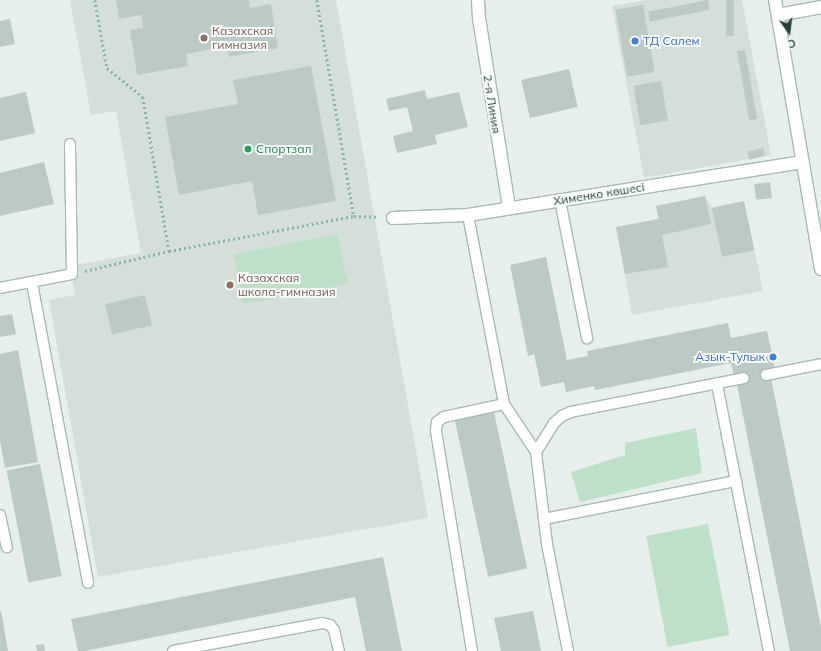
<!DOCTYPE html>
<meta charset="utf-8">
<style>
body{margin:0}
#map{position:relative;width:821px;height:651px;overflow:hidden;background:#e6efeb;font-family:Mulish,sans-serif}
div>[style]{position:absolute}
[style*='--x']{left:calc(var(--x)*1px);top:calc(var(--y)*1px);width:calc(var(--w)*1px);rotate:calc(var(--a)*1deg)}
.built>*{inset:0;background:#d4dfda}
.green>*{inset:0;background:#bfe0c8;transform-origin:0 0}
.building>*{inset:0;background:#bbcac4;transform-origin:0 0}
.path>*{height:2.5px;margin-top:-1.25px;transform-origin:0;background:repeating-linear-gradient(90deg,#86b3a5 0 2px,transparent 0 5px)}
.roads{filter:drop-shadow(1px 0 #a8b8b2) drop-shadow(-1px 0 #a8b8b2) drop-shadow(0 1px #a8b8b2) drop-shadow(0 -1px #a8b8b2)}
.lane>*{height:10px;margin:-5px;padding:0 5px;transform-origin:5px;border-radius:5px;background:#fff}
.street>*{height:12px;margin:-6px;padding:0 6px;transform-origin:6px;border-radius:6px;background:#fff}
.secondary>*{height:12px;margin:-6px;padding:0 6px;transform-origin:6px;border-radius:6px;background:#fff}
.dots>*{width:11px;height:11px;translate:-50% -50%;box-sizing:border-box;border:2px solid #f7fbf9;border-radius:50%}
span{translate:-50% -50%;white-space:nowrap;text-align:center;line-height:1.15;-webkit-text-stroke:4px #f7fbf9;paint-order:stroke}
.education-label{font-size:12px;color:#785e54}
.left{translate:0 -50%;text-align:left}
.shop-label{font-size:12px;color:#366cbe}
.right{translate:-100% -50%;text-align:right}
.street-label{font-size:12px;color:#24423a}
.leisure-label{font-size:12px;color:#27864d}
.north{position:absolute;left:769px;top:12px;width:40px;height:40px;-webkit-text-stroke:3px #f7fbf9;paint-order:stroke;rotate:166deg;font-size:11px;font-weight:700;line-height:16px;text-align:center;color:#24423a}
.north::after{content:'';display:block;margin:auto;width:14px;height:18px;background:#24423a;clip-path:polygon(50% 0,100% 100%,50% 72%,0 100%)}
</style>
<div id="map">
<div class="built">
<div style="clip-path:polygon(70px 0,336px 0,428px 518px,98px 577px,49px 300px,75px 295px,70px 266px,141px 253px,116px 111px,91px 115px)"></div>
<div style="clip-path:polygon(646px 0,742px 0,771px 155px,644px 178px,612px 6px)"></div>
<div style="clip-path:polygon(705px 196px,712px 208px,744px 201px,763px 291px,632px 315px,616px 227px,658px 219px,656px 206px)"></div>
</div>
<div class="green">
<div style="left:338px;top:234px;width:51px;height:106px;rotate:79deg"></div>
<div style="clip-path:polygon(696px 428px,702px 473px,580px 502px,571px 472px,625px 455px,625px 443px)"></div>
<div style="left:708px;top:524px;width:113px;height:63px;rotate:79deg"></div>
</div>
<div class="building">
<div style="clip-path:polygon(116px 0,249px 0,250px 8px,271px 4px,278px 48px,229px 57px,227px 46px,186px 54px,188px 66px,137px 75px,130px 30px,143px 28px,141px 15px,119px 19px)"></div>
<div style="left:708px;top:0;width:10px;height:61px;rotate:79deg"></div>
<div style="left:726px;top:0;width:8px;height:36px"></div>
<div style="left:643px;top:5px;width:68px;height:28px;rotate:80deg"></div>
<div style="clip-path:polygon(10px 19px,15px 44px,0 47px,0 21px)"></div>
<div style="left:745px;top:50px;width:70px;height:8px;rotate:80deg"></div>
<div style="clip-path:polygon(311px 66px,336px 201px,258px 215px,252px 181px,179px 195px,165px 117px,238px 104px,233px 80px)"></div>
<div style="left:569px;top:69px;width:39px;height:49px;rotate:77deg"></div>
<div style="left:661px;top:81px;width:40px;height:28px;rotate:80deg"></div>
<div style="clip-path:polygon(425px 90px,427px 99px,459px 92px,468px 127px,435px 135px,437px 144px,397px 153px,393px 136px,413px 131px,407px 107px,389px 111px,386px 99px)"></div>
<div style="clip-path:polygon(26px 92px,35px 133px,0 141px,0 98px)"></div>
<div style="left:763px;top:148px;width:8px;height:16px;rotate:76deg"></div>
<div style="clip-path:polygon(44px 162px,54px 204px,0 216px,0 173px)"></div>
<div style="left:770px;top:182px;width:16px;height:16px;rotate:83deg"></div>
<div style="clip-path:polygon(705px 196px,711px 224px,662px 235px,668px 267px,625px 274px,616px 227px,659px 219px,656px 206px)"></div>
<div style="left:744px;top:201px;width:50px;height:33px;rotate:78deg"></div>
<div style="clip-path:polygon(546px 257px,567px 360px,588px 356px,587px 351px,728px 323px,731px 338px,767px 331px,775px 368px,765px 370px,766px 380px,771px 378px,821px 627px,821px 651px,790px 651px,737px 385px,745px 383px,743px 374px,734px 376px,731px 363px,595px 390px,594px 386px,566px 392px,564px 382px,541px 387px,534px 354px,528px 356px,510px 265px)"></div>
<div style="left:145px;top:295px;width:31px;height:41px;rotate:77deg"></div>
<div style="clip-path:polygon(12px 314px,16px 334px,0 337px,0 316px)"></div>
<div style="clip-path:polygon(18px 350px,38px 462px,5px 468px,0 441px,0 354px)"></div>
<div style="left:494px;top:412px;width:160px;height:40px;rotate:78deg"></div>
<div style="left:40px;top:464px;width:114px;height:34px;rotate:79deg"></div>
<div style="clip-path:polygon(383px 557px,402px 651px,366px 651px,355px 597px,85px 651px,78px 651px,71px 619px)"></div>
<div style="clip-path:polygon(0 611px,1px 611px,8px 651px,0 651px)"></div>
<div style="clip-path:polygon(533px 611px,541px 651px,501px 651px,494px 618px)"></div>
<div style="clip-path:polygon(44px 644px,45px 651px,37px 651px,36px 645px)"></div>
</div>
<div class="path">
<div style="--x:95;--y:0;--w:69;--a:80"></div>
<div style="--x:107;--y:68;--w:46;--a:38.9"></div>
<div style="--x:143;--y:97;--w:156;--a:80.4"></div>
<div style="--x:317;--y:0;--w:219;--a:80.3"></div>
<div style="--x:85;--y:271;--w:86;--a:-13.4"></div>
<div style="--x:169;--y:251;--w:188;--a:-10.7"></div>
<div style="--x:354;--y:216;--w:25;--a:2"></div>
</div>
<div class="roads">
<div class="lane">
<div style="--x:560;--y:200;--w:141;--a:78.9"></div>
<div style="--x:468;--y:215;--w:192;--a:79.2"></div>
<div style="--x:504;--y:404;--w:58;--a:56.3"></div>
<div style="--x:536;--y:452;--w:93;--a:83.2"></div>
<div style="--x:547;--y:544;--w:109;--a:78.9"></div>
<div style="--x:32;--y:283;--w:305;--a:79.4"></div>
<div style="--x:0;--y:288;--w:73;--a:-11"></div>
<div style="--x:72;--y:274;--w:130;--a:-90.9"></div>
<div style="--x:766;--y:375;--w:56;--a:-11.3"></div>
<div style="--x:717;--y:384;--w:272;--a:79"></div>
<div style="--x:536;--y:452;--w:34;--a:-58"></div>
<div style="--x:554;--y:423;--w:11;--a:-41"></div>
<div style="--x:562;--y:416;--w:10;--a:-24"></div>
<div style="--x:571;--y:412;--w:176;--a:-11.1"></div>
<div style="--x:0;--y:515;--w:33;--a:78"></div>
<div style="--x:544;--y:519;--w:196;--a:-11.2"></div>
<div style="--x:173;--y:651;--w:152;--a:-10.6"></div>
<div style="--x:322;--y:623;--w:8;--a:14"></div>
<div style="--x:330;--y:625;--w:6;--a:51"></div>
<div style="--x:334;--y:630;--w:22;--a:77"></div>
<div style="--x:472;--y:651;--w:224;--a:-99.3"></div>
<div style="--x:436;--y:430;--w:8;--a:-83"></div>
<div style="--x:437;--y:422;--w:9;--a:-36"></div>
<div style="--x:444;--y:417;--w:61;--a:-12.2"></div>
</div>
<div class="street">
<div style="--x:478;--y:0;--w:18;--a:87"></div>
<div style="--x:479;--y:18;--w:192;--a:81"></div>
<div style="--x:393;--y:218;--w:75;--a:-2.3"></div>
<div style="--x:468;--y:215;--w:339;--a:-9"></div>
</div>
<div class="secondary">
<div style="--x:775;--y:0;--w:273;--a:80.3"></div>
<div style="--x:778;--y:15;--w:44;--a:-10.5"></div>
</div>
</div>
<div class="dots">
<div style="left:204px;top:38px;background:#8d6e63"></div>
<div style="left:635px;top:41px;background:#3f7fe0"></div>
<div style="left:248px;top:149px;background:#2e9e5b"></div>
<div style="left:230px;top:285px;background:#8d6e63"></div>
<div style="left:773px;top:357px;background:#3f7fe0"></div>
</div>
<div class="education-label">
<span class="left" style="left:212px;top:38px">Казахская<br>гимназия</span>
<span class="left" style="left:238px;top:285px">Казахская<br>школа-гимназия</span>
</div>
<div class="shop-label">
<span class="left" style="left:643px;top:41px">ТД Салем</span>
<span class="right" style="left:765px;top:357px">Азык-Тулык</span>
</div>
<div class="street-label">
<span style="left:492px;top:104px;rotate:81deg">2-я Линия</span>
<span style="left:599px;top:194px;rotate:-9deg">Хименко көшесі</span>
</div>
<div class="leisure-label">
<span class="left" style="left:256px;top:149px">Спортзал</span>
</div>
<div class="north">С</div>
</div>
